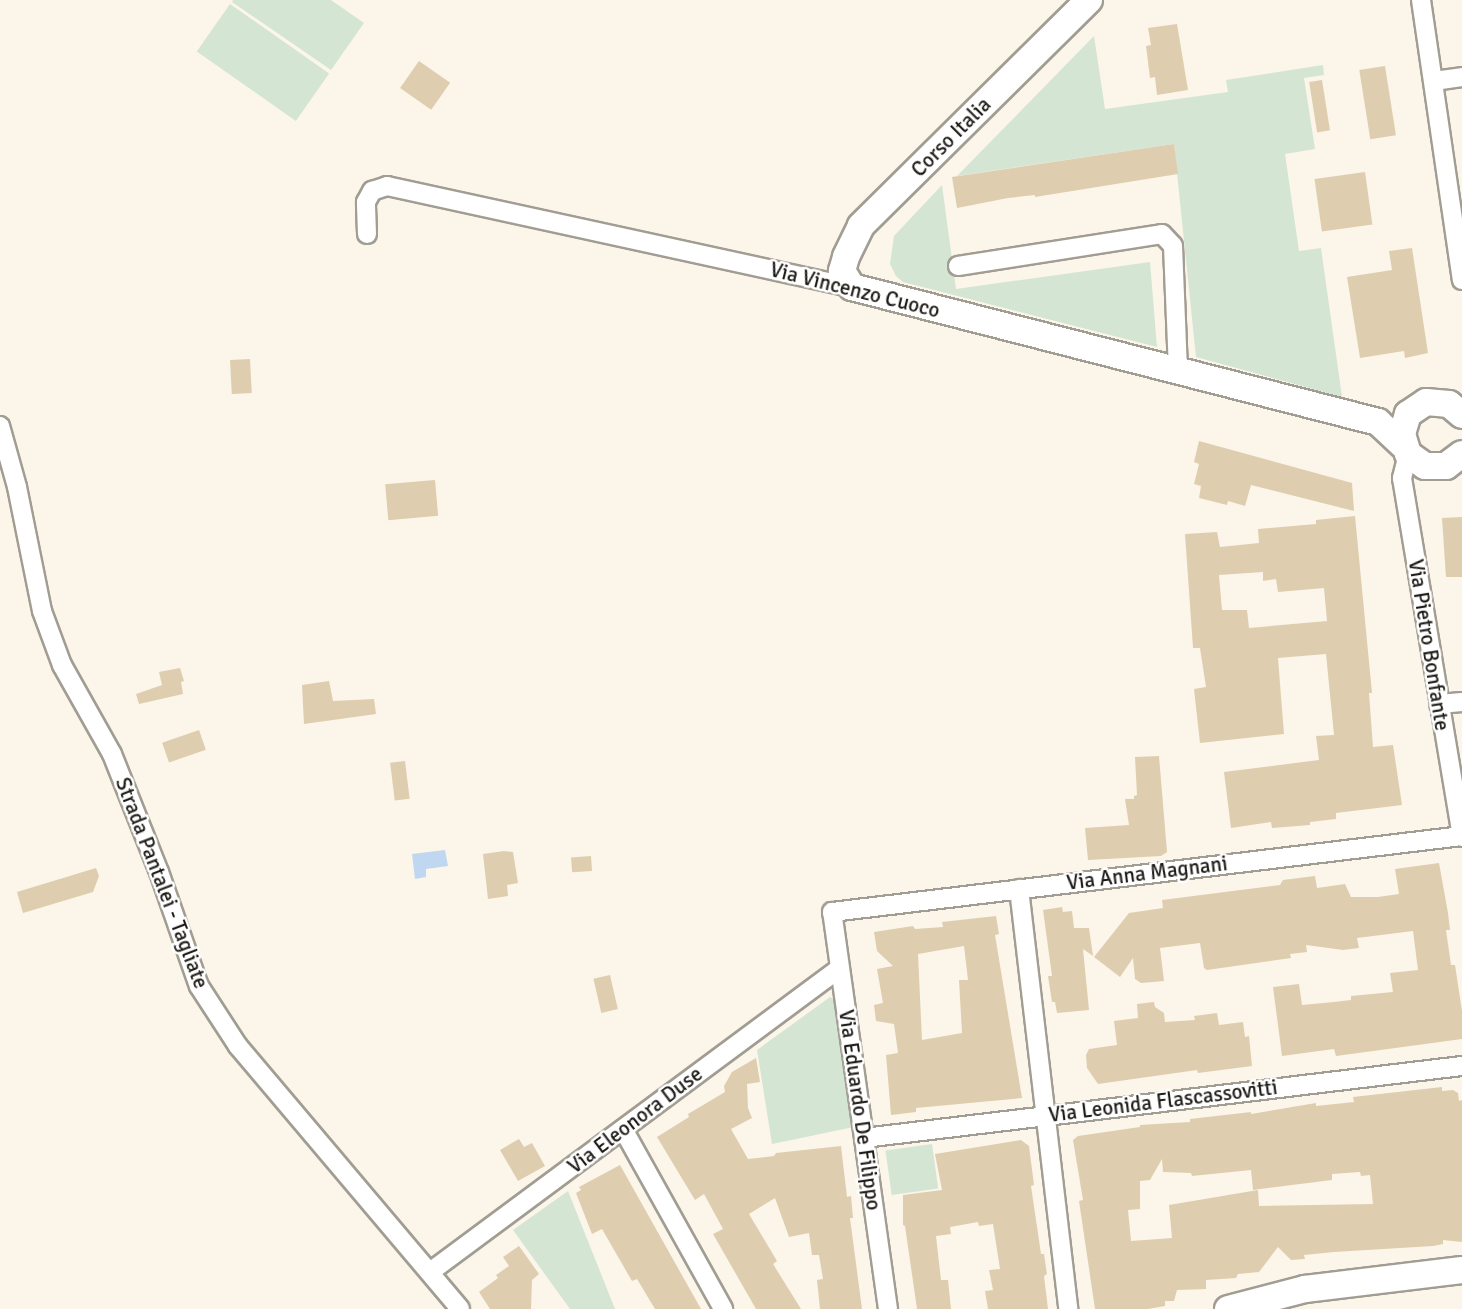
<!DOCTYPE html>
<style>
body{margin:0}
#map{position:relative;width:1462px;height:1309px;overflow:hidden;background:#fbf6e9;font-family:Signika,sans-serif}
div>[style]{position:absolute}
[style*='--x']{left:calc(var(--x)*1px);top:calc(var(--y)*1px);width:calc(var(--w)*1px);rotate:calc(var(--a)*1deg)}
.green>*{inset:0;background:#d5e5d3;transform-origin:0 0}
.water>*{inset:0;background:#c0d7f1}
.building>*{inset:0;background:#dfcdaf;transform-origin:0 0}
.roads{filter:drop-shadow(2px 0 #a29d92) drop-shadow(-2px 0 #a29d92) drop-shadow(0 2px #a29d92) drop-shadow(0 -2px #a29d92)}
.street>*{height:18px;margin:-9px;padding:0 9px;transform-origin:9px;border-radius:9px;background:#fff}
.secondary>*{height:26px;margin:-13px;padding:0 13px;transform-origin:13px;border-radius:13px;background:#fff}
span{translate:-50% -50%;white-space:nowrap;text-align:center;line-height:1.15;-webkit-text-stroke:5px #fff;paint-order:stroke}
.street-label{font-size:21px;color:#1e1c18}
</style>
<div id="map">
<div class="green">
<div style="clip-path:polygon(233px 0,331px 0,364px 23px,331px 70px,232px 2px)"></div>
<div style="left:230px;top:4px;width:121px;height:58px;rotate:35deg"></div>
<div style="clip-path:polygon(1094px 36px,1105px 109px,1228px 92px,1226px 80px,1323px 65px,1324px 75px,1304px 78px,1315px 149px,1285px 154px,1299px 251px,1321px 248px,1342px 397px,1196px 357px,1174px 144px,957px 176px)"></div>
<div style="clip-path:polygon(942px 185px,956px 289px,1150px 262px,1157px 347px,903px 282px,896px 276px,890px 264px,894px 236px)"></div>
<div style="clip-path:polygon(830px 997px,835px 1000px,854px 1127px,772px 1144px,757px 1050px)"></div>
<div style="left:932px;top:1144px;width:45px;height:47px;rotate:82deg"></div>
<div style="clip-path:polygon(568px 1191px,615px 1309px,570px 1309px,513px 1230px)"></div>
</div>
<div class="water">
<div style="clip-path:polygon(445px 850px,448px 866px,426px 869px,426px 877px,415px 879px,412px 854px)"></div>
</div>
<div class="building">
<div style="clip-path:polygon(1177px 24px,1188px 90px,1157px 95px,1155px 77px,1150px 78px,1146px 46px,1151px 45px,1148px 28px)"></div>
<div style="left:419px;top:61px;width:38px;height:33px;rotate:35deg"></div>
<div style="left:1385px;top:66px;width:70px;height:26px;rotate:81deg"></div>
<div style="left:1322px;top:80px;width:51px;height:13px;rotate:81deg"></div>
<div style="clip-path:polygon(1174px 144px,1178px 174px,1035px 197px,1035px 195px,1008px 198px,957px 208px,952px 177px)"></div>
<div style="left:1365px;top:172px;width:53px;height:51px;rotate:82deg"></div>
<div style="clip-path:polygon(1412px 248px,1428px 353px,1405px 358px,1404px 351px,1360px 358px,1347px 277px,1392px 270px,1389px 251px)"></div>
<div style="left:250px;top:359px;width:34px;height:20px;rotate:87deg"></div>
<div style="clip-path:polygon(1199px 441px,1352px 483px,1354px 511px,1251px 485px,1245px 506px,1228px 501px,1227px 505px,1199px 498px,1201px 486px,1194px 484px,1199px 464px,1194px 462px)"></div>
<div style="left:435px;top:480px;width:36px;height:50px;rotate:85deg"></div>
<div style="clip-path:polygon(evenodd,1355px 516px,1372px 693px,1369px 693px,1373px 747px,1393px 745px,1402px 805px,1336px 813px,1336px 819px,1310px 822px,1310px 825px,1272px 828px,1271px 822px,1231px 828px,1224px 772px,1319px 760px,1316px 736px,1334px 735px,1326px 654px,1278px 658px,1284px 734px,1200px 743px,1194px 689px,1206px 687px,1200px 648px,1193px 648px,1185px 534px,1217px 532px,1220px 547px,1259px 543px,1258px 529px,1316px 524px,1316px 520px,1355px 516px,1263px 572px,1263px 581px,1276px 579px,1278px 592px,1324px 588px,1327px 621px,1249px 628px,1247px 610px,1222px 610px,1219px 575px,1263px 572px)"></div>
<div style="clip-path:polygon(1462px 517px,1462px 577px,1446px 577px,1442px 518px)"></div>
<div style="clip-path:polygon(180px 668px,184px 681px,181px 682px,183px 694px,139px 704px,136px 694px,162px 685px,159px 672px)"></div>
<div style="clip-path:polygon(329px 681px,333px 701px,374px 699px,376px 714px,304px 724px,302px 685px)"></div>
<div style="left:199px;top:730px;width:21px;height:39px;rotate:71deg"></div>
<div style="clip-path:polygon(1159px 756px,1167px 852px,1161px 856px,1088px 860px,1085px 828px,1129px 825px,1125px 799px,1134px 799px,1134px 796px,1137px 795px,1135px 757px)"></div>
<div style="left:405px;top:761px;width:38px;height:15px;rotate:83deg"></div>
<div style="clip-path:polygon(504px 851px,513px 852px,518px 883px,507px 885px,508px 896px,488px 899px,483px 854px)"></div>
<div style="left:591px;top:856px;width:15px;height:20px;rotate:86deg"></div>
<div style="clip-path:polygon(1439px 863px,1448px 913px,1450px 930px,1446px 930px,1451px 965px,1455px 965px,1462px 1011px,1462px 1039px,1336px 1056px,1334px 1049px,1282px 1056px,1273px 987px,1299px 984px,1302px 1005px,1334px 1002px,1351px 1000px,1351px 996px,1393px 992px,1390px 973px,1418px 970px,1413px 931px,1357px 938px,1359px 948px,1343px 950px,1306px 945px,1307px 952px,1290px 954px,1291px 958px,1207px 970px,1204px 968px,1200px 943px,1160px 948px,1164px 981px,1141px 983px,1135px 979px,1133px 958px,1120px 977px,1094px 957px,1129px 913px,1163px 908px,1162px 900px,1280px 885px,1283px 880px,1315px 876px,1317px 888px,1345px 884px,1351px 897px,1378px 897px,1399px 894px,1395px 869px)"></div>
<div style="clip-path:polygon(96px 868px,99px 876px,93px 892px,23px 913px,17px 892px)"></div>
<div style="clip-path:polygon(1062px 907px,1063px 912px,1072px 911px,1074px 928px,1089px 928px,1093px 956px,1083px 949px,1089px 1010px,1057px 1013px,1055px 1002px,1052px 1002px,1048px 976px,1052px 976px,1043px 910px)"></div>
<div style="clip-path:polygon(evenodd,996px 916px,999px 934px,995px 935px,1022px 1098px,916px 1108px,916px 1112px,891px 1115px,886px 1055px,898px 1053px,894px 1024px,876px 1021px,874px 1005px,883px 1003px,877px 969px,893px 966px,877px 951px,874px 932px,913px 926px,915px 929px,943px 927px,942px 922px,996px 916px,964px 946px,968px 980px,959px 980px,962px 1033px,922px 1040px,918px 954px,964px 946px)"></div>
<div style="left:610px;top:975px;width:35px;height:17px;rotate:77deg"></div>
<div style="clip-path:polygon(1154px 1002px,1155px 1007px,1164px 1013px,1165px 1022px,1195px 1020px,1194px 1016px,1217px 1013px,1219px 1025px,1243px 1022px,1245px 1037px,1249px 1036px,1252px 1066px,1198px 1073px,1197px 1070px,1098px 1084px,1087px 1068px,1086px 1055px,1089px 1049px,1117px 1045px,1114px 1021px,1138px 1018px,1137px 1004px)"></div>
<div style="clip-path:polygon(756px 1058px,760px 1082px,747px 1084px,748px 1108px,752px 1118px,731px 1129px,748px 1159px,774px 1156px,776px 1153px,841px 1146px,847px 1197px,851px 1196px,853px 1218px,850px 1218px,862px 1309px,820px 1309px,817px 1280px,823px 1279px,819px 1255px,812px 1255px,809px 1233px,789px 1237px,775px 1198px,749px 1214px,777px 1261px,773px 1264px,801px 1309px,756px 1309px,713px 1234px,723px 1229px,704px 1194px,695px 1200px,657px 1137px,689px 1117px,688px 1114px,725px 1092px,724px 1086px,732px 1072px)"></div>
<div style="clip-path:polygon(evenodd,1442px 1087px,1442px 1091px,1453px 1090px,1458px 1093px,1459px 1101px,1462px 1100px,1462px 1242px,1443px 1240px,1443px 1244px,1433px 1246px,1334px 1252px,1304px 1255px,1305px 1259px,1291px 1260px,1278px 1247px,1259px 1272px,1238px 1274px,1236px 1278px,1206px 1280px,1206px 1289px,1177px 1290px,1174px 1301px,1165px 1301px,1165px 1306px,1148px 1309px,1095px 1309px,1079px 1201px,1083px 1200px,1073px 1140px,1078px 1136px,1140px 1127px,1140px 1125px,1190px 1122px,1190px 1119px,1251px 1112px,1251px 1114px,1316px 1103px,1316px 1106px,1354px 1102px,1353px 1097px,1442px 1087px,1162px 1159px,1163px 1172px,1191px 1173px,1192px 1176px,1251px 1170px,1253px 1190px,1332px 1180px,1332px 1174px,1360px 1172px,1361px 1176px,1370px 1175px,1373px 1204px,1259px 1206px,1258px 1190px,1169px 1205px,1172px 1238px,1131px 1241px,1128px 1210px,1140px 1209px,1140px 1181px,1150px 1180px,1162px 1159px)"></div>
<div style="clip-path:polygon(519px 1139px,524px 1147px,532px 1143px,545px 1166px,518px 1181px,500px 1150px)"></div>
<div style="clip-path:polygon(1021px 1140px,1029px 1146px,1034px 1185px,1031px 1186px,1041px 1254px,1044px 1254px,1047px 1274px,1044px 1276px,1048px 1309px,988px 1309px,985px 1291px,993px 1290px,989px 1270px,1000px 1269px,993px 1224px,979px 1226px,978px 1222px,950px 1227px,951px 1234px,936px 1236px,941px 1280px,948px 1280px,951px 1309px,917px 1309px,905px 1226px,903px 1225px,903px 1195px,942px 1190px,935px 1154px)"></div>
<div style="clip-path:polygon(620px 1165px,701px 1309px,655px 1309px,637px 1279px,632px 1281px,602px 1229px,592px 1234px,576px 1193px,581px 1190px,579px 1187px)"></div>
<div style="clip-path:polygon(519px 1246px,539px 1274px,532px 1280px,531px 1309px,490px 1309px,479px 1292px,498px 1278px,496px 1275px,509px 1266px,503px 1257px)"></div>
</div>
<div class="roads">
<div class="street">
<div style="--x:1421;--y:0;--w:283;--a:81.7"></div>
<div style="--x:1434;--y:81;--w:28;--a:-8"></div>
<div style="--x:367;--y:234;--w:32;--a:-92"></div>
<div style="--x:366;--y:202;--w:13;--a:-61"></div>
<div style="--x:372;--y:191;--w:16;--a:-18"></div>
<div style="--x:387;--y:186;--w:476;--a:12.3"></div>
<div style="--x:958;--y:266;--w:206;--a:-8.9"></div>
<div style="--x:1162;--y:234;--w:16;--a:47"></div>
<div style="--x:1173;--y:246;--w:125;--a:87.7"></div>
<div style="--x:0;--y:426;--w:63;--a:74.4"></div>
<div style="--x:17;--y:487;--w:126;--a:78.6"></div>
<div style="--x:42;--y:611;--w:58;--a:69.7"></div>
<div style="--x:62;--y:665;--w:102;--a:60.7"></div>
<div style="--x:112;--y:754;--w:127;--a:68.3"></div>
<div style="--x:159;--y:872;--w:121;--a:70.7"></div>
<div style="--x:199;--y:986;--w:72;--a:57"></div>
<div style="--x:238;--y:1046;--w:344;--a:49.8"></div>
<div style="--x:1408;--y:454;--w:25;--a:104"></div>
<div style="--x:1402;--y:478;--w:364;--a:80.5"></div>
<div style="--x:1439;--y:704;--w:23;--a:-5"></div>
<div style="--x:1019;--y:889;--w:423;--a:83.3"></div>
<div style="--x:623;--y:1129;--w:206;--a:60.9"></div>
<div style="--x:864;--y:1138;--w:602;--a:-6.87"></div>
<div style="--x:430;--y:1272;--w:510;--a:-36.56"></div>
<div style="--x:888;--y:1309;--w:401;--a:-98"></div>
<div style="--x:832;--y:912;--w:635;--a:-6.88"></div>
</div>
<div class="secondary">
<div style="--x:1089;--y:0;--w:321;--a:135.3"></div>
<div style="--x:861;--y:226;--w:34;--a:116"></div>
<div style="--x:846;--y:257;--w:15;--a:106"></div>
<div style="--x:842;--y:271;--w:19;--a:58"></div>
<div style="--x:852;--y:287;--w:543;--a:14.39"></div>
<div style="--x:1378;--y:422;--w:34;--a:43"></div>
<div style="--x:1462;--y:415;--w:17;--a:-140"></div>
<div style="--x:1449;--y:404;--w:23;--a:-175"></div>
<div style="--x:1426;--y:402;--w:22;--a:146"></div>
<div style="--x:1408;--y:414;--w:21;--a:107"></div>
<div style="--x:1402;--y:434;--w:21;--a:73"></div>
<div style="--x:1408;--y:454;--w:21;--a:35"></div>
<div style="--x:1425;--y:466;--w:21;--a:0"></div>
<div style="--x:1446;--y:466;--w:20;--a:-37"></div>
<div style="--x:1228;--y:1309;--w:80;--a:-14.6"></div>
<div style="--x:1305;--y:1289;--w:158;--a:-6.9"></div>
</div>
</div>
<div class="street-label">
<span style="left:951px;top:137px;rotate:-45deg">Corso Italia</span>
<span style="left:855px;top:290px;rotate:14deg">Via Vincenzo Cuoco</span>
<span style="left:1429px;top:645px;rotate:81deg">Via Pietro Bonfante</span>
<span style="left:1147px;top:873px;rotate:-7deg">Via Anna Magnani</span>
<span style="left:162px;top:883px;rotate:69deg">Strada Pantalei - Tagliate</span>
<span style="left:1163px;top:1101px;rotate:-7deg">Via Leonida Flascassovitti</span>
<span style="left:860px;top:1110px;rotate:82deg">Via Eduardo De Filippo</span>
<span style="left:635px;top:1120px;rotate:-37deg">Via Eleonora Duse</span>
</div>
</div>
